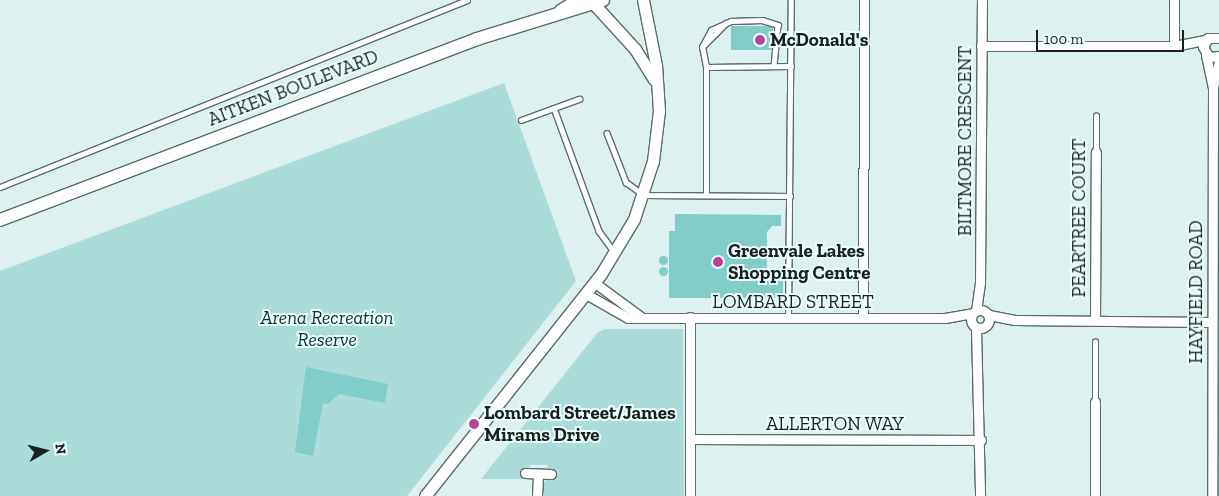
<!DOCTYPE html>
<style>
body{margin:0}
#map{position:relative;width:1219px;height:496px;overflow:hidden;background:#dcf1f0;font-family:"Zilla Slab",serif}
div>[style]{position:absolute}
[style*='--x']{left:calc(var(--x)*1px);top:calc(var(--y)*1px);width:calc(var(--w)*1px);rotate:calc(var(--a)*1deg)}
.green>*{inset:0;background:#acdcd9}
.building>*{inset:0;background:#82cdc9;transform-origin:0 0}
.round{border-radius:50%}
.roads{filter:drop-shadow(1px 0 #5a6c6b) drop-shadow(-1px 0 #5a6c6b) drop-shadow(0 1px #5a6c6b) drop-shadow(0 -1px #5a6c6b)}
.service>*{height:4.5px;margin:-2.25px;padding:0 2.25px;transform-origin:2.25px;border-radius:2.25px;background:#fff}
.minor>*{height:9px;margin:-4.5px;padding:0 4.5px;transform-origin:4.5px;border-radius:4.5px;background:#fff}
.minor>.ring{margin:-4.5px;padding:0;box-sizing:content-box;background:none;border:9px solid #fff;border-radius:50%}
.tertiary>*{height:11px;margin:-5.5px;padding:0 5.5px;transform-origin:5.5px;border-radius:5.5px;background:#fff}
.secondary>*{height:12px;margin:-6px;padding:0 6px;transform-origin:6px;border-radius:6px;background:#fff}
.dots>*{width:14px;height:14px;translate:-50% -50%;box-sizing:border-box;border:2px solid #eafffd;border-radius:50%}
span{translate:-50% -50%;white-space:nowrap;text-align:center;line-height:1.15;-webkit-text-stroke:4px #eafffd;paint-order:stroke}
.poi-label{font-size:19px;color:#192120;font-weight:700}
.left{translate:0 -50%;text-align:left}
.street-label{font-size:19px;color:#192120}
.park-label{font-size:19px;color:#0a302e;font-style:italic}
.north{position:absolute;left:20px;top:426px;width:50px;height:50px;-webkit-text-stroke:4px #eafffd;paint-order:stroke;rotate:82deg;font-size:14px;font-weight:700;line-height:20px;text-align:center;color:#192120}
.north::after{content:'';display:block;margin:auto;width:18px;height:22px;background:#192120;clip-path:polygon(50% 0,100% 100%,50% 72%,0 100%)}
.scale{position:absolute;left:1036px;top:30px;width:148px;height:22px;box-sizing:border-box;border:2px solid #192120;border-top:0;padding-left:6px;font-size:15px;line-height:18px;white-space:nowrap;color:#192120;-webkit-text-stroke:4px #eafffd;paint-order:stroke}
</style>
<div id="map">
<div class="green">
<div style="clip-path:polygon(504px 83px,576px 281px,407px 496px,0 496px,0 271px)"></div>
<div style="clip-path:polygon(605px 329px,683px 329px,684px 496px,544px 496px,543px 484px,550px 476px,547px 465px,531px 465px,522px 479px,481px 479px,598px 332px)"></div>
</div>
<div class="building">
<div style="left:731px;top:26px;width:42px;height:24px"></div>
<div style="clip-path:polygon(675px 214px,781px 215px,781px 226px,772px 226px,767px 232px,767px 280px,783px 280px,783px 298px,669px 298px,669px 231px,675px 231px)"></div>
<div class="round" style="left:658.5px;top:255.5px;width:9px;height:9px"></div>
<div class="round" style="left:658.5px;top:266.5px;width:9px;height:9px"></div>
<div style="clip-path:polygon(306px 367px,388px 384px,385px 403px,339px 394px,328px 404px,323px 403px,313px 456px,295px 452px)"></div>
</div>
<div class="roads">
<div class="service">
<div style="--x:702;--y:47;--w:34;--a:-45"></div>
<div style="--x:706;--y:67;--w:20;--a:-101"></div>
<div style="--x:702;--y:47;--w:19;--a:-62"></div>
<div style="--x:711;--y:30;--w:22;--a:-24"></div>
<div style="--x:731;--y:21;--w:31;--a:-2"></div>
<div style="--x:762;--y:20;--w:17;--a:17"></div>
<div style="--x:778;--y:25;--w:41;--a:95.6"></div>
<div style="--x:554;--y:108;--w:131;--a:69.9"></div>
<div style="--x:599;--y:231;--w:26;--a:54"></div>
<div style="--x:521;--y:120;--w:62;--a:-19.9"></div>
<div style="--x:607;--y:133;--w:53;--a:68.8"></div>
<div style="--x:626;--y:182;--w:22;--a:36"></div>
<div style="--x:644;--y:195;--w:146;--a:0.4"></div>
<div style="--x:1096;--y:152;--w:36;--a:-90"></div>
<div style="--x:0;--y:187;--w:503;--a:-21.82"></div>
<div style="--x:706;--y:195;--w:128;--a:-90"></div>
<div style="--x:706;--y:67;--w:85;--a:-0.7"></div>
<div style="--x:788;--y:318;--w:318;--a:-89.5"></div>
<div style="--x:1095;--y:402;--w:60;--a:-90"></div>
</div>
<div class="minor">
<div style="--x:1174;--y:0;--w:46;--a:90"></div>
<div style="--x:1219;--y:38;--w:11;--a:180"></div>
<div style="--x:1208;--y:38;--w:10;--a:119"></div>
<div style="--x:1203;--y:47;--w:12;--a:59"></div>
<div style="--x:1209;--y:57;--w:10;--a:-6"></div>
<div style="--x:981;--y:46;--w:193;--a:0"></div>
<div style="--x:1174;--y:46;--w:33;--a:-11"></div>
<div style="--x:1206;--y:55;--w:34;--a:78"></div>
<div style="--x:1213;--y:88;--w:408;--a:90.1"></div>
<div style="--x:1213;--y:87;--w:28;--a:-77"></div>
<div style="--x:595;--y:283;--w:57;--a:36.5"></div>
<div style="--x:586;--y:294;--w:48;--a:29.7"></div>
<div style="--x:628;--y:318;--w:317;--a:0"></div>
<div style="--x:945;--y:318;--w:28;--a:-10"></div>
<div class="ring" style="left:971px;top:310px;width:9px;height:9px"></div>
<div style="--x:976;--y:311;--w:28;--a:-82"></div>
<div style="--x:980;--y:283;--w:283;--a:-89.6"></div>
<div style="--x:989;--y:315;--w:26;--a:11"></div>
<div style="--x:1015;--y:320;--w:197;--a:0.6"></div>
<div style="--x:863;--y:318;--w:318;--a:-89.8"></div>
<div style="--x:1095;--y:320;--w:168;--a:-89.7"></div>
<div style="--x:976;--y:328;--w:168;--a:88.6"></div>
<div style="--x:690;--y:439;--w:291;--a:0.2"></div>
<div style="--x:525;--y:473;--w:26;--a:2"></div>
<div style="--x:537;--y:496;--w:22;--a:-87"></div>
<div style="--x:690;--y:496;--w:179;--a:-90"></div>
<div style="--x:1095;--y:496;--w:94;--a:-90"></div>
</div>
<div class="tertiary">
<div style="--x:593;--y:3;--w:62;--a:47.6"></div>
<div style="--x:635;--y:49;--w:36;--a:58"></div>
<div style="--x:560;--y:10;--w:19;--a:-32"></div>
<div style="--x:425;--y:496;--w:283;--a:-51.6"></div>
<div style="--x:601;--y:274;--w:64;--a:-59"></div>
<div style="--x:634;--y:219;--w:61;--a:-71.9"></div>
<div style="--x:653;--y:161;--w:50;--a:-83.2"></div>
<div style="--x:659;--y:111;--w:46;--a:-93.7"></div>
<div style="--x:656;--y:65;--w:66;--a:-101.3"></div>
</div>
<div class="secondary">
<div style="--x:0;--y:220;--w:510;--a:-20.78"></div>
<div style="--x:477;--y:39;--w:132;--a:-17.2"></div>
</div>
</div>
<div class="dots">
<div style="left:760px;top:40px;background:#ba4196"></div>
<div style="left:718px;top:262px;background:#ba4196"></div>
<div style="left:474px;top:424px;background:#ba4196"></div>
</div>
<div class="poi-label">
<span class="left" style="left:770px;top:40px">McDonald's</span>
<span class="left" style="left:728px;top:262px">Greenvale Lakes<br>Shopping Centre</span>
<span class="left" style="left:484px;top:424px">Lombard Street/James<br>Mirams Drive</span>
</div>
<div class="street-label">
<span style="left:293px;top:88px;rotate:-21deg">AITKEN BOULEVARD</span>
<span style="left:965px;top:141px;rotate:-90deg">BILTMORE CRESCENT</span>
<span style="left:1079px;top:218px;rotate:-90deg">PEARTREE COURT</span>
<span style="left:1196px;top:292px;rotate:-90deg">HAYFIELD ROAD</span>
<span style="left:793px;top:302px">LOMBARD STREET</span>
<span style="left:835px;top:424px">ALLERTON WAY</span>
</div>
<div class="park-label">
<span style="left:327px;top:329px">Arena Recreation<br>Reserve</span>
</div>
<div class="north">N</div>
<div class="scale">100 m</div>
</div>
